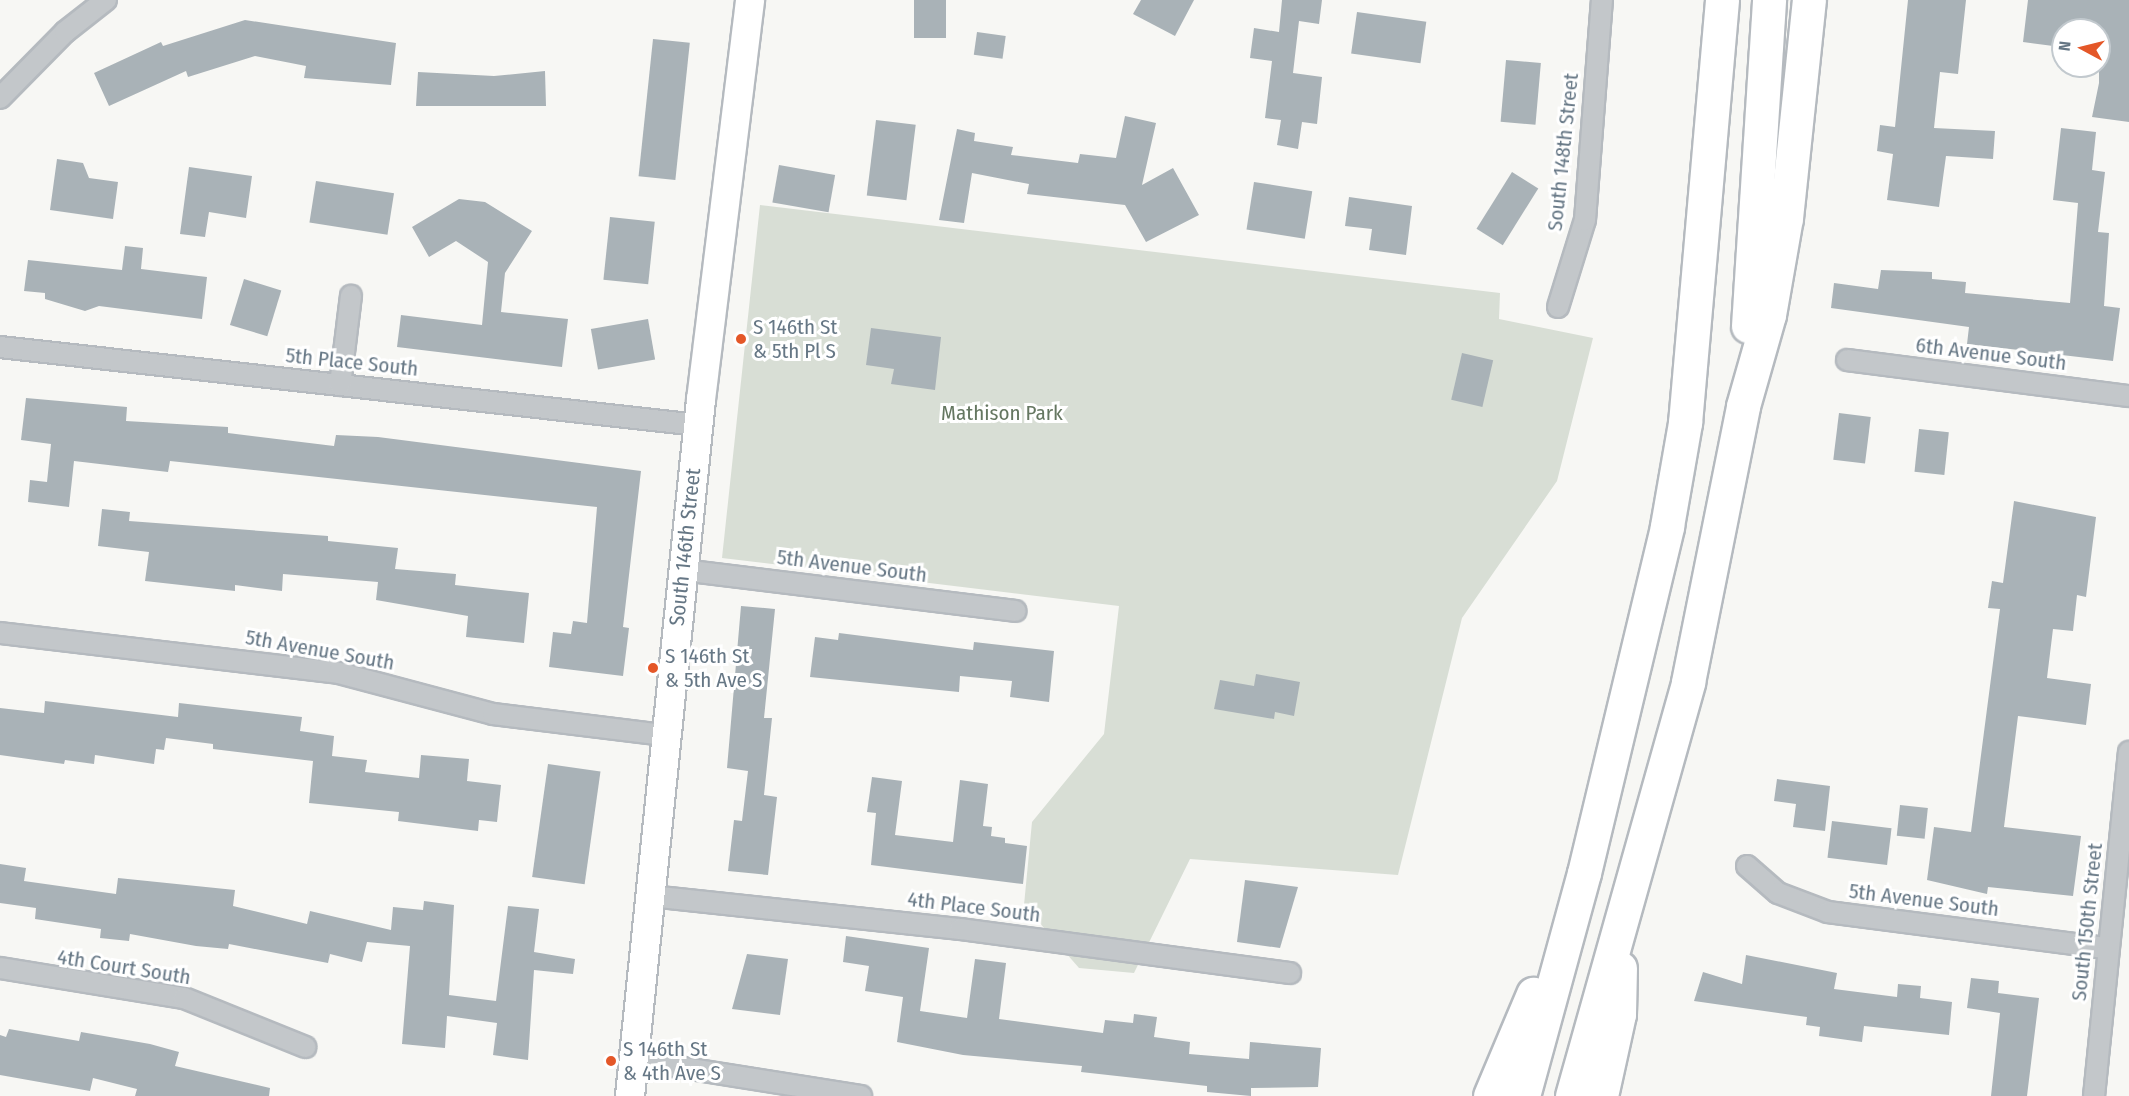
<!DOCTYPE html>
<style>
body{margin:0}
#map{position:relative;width:2129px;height:1096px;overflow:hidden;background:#f7f7f4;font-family:"Fira Sans Condensed",sans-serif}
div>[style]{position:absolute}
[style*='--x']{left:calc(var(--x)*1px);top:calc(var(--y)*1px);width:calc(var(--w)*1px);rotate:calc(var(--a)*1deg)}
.green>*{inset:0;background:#d8ded5}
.building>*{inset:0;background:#a9b2b7;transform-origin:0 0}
.roads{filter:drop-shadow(2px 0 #b5babf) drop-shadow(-2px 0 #b5babf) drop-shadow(0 2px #b5babf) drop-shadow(0 -2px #b5babf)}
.street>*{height:20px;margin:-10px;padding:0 10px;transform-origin:10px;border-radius:10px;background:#c3c7ca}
.secondary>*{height:28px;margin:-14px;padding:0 14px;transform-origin:14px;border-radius:14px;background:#fff}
.highway>*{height:33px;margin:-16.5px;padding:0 16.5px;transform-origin:16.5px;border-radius:16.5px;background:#fff}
.dots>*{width:16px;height:16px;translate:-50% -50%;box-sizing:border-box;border:3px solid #fff;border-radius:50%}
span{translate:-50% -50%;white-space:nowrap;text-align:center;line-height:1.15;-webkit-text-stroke:6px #fff;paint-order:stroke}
.street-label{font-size:21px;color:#667785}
.poi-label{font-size:21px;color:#667785}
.left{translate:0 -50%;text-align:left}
.park-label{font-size:21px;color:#657761}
.north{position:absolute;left:2051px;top:18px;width:60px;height:60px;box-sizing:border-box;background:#fff;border:2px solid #c2c9ce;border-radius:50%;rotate:277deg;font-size:16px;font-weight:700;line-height:24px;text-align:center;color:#667785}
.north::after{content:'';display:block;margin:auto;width:21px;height:27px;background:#e45728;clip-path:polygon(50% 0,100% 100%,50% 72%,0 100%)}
</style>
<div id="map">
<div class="green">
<div style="clip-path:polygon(760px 205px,1500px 293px,1499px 319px,1593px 338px,1557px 481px,1462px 618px,1398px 875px,1190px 859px,1134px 973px,1079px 968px,1024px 905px,1032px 822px,1104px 734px,1119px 606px,722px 558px)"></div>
</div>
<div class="building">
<div style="left:914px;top:0;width:32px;height:38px"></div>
<div style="clip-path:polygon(1141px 0,1194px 0,1175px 36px,1133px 14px)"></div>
<div style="clip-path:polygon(1282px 0,1322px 0,1319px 24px,1299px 21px,1293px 73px,1322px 77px,1317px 124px,1302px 122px,1298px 149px,1277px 145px,1281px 120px,1265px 118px,1272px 61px,1250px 58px,1254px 28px,1279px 32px)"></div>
<div style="clip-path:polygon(1908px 0,1966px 0,1958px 74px,1940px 72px,1934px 128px,1995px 131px,1993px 159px,1946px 156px,1939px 207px,1887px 200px,1893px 154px,1877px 151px,1880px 125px,1895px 127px)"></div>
<div style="clip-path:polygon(2028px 0,2129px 0,2129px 122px,2092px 117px,2099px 83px,2099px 30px,2063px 30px,2061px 47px,2023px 42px)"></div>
<div style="left:1357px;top:12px;width:70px;height:42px;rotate:8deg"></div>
<div style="clip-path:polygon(245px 20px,396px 43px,391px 85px,304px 78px,306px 66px,255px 56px,188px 77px,186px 71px,109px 106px,94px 73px,161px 42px,163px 46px)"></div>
<div style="left:977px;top:32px;width:29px;height:23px;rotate:8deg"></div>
<div style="left:653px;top:39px;width:37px;height:138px;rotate:6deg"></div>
<div style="left:1506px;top:60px;width:35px;height:62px;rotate:5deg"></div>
<div style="clip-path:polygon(545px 71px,546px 106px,416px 106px,418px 72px,494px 76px)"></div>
<div style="clip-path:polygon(1125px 116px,1156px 123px,1142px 185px,1173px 168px,1199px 215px,1146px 242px,1125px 205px,1027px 194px,1029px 184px,972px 173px,964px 223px,939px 220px,957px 129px,975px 133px,974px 141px,1013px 147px,1011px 155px,1078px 163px,1080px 154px,1116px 158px)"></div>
<div style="left:876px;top:120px;width:40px;height:76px;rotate:7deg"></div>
<div style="clip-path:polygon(2061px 128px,2096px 132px,2092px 170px,2105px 172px,2098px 232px,2109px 233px,2104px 306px,2120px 308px,2113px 361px,1967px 344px,1969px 327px,1831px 308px,1834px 283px,1878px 289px,1881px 270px,1932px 272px,1932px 279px,1966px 282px,1965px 293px,2070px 303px,2078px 203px,2053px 200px)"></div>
<div style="clip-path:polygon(57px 159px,83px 163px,89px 178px,118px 182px,113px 219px,50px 210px)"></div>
<div style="left:779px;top:165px;width:57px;height:38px;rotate:10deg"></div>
<div style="clip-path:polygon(189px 167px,252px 176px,246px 218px,209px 212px,205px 237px,180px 234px)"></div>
<div style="left:1512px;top:172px;width:31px;height:67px;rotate:32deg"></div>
<div style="left:316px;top:181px;width:79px;height:42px;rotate:9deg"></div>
<div style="left:1254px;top:182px;width:59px;height:48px;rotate:9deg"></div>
<div style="clip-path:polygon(1349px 197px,1412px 206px,1406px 255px,1369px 250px,1372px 229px,1345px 226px)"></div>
<div style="clip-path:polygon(459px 199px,485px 202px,532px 231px,505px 273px,501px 312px,568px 319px,562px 367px,397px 347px,401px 315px,482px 325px,488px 262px,456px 241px,429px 257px,412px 227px)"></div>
<div style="left:610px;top:217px;width:45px;height:63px;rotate:6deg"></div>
<div style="clip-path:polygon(125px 246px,143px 248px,141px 269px,207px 277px,202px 319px,99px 306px,85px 311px,45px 299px,45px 293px,24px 291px,28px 260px,122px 270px)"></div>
<div style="left:244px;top:279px;width:39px;height:48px;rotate:17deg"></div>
<div style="left:648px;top:319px;width:41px;height:58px;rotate:80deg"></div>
<div style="clip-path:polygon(871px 328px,941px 337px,935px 390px,891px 384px,894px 369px,866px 365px)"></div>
<div style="left:1462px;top:353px;width:32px;height:48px;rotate:13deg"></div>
<div style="clip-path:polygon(26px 398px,127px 407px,126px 421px,228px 427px,228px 433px,334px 446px,336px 435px,378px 437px,641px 471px,623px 627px,629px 628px,623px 676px,549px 667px,553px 632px,571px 634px,573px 621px,587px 623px,597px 507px,170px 461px,168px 472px,74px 461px,69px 507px,28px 502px,30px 480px,47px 482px,51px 444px,21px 440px)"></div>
<div style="left:1839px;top:413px;width:32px;height:47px;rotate:7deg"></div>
<div style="left:1919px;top:429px;width:30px;height:43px;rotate:6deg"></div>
<div style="clip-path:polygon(2014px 501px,2096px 517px,2086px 597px,2077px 595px,2073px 631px,2053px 629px,2047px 678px,2091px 684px,2086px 725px,2018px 716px,2004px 827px,2081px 836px,2073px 896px,1988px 887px,1987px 894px,1927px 880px,1934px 827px,1971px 832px,2000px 609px,1988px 608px,1992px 581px,2003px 583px)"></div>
<div style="clip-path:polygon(102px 509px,130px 512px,129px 521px,328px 536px,328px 541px,398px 548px,395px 569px,456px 574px,455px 585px,529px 593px,524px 643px,466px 637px,468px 616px,376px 600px,378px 582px,283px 574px,282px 591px,235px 585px,235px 591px,145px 581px,149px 552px,98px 546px)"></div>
<div style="clip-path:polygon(741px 606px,775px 609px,764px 718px,772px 718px,764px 795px,777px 797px,768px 875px,728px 871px,734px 820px,742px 821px,748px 771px,727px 768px)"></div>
<div style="clip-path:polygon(839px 633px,973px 650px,974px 642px,1054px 651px,1049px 702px,1010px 697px,1012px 681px,960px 676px,959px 692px,810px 677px,815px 637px,838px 640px)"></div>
<div style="clip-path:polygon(1256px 674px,1300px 682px,1294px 716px,1275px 712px,1274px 719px,1214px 709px,1220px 680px,1254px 686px)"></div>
<div style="clip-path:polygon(45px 701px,178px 717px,179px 703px,302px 717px,300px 731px,334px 736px,332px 756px,367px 760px,365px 772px,419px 778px,421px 755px,469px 759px,467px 781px,501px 785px,497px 822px,479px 820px,478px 831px,398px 821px,399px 812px,309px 803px,313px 761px,213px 749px,213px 744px,166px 738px,164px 750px,156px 749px,154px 764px,95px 755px,94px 764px,65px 760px,64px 764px,0 755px,0 708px,44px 713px)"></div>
<div style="left:548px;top:764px;width:53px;height:114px;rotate:8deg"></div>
<div style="clip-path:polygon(872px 777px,902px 781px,895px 835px,953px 842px,960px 780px,988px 784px,983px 826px,992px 827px,991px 836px,1005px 838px,1005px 843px,1027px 846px,1023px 884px,871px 865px,876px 813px,867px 812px)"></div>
<div style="clip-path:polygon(1777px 779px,1830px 786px,1825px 831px,1793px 827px,1796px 804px,1774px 801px)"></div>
<div style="left:1900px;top:805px;width:28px;height:31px;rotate:6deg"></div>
<div style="left:1832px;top:821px;width:60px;height:37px;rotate:7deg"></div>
<div style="clip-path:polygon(0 864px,26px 868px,24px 881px,116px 894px,118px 878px,235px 890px,233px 906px,307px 924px,310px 911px,391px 930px,393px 907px,423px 910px,424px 901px,454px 905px,449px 995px,496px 1001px,508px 906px,539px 909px,534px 952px,575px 959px,573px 974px,534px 970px,528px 1060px,493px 1055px,497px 1023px,447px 1016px,445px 1048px,402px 1044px,410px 946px,367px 942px,362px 962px,330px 954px,328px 963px,229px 944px,228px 949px,196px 946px,130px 934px,129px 941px,100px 938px,101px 929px,35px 919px,36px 908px,0 903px)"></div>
<div style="clip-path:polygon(1245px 880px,1298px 887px,1280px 948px,1237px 942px)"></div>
<div style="clip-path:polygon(846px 936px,929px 948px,920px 1011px,967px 1018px,975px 959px,1006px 963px,999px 1019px,1103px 1033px,1105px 1020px,1133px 1023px,1134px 1014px,1157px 1017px,1154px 1037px,1190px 1042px,1189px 1054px,1249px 1059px,1250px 1042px,1321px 1048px,1318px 1087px,1251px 1088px,1251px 1096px,1207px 1092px,1207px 1086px,1081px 1072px,1082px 1066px,963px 1055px,897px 1042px,903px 997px,865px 991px,869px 966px,843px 962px)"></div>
<div style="clip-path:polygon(747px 954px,788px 959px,780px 1015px,732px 1009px)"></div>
<div style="clip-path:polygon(1746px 955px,1837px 973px,1834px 989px,1897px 997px,1898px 984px,1921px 986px,1920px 998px,1952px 1002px,1949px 1035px,1864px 1026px,1862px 1042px,1819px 1036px,1820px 1027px,1806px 1025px,1807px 1017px,1694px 1001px,1703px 972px,1742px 984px)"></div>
<div style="clip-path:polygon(1971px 978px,1999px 981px,1998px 993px,2039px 998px,2027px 1096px,1991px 1096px,2000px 1013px,1967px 1008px)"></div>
<div style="clip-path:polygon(9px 1029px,79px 1041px,81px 1032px,150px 1044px,179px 1052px,175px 1066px,270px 1088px,269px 1096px,135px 1096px,137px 1089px,93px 1078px,90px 1091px,0 1075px,0 1035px,6px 1037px)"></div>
</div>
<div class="roads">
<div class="street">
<div style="--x:0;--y:98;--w:93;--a:-45.4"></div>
<div style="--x:65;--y:32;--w:52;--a:-38"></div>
<div style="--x:1558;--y:307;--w:91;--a:-72.8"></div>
<div style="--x:1585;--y:220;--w:221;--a:-85.6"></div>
<div style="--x:0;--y:347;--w:702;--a:6.38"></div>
<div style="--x:1847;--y:360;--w:284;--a:7.3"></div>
<div style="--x:340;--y:385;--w:90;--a:-83"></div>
<div style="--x:682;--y:570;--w:336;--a:7"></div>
<div style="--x:0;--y:633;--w:341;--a:6.7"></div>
<div style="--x:339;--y:673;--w:159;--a:14.9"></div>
<div style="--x:493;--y:714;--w:173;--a:7"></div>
<div style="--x:1747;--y:866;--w:41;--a:41.1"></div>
<div style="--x:1778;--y:893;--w:53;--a:20.8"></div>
<div style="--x:1828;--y:912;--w:281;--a:7.4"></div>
<div style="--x:651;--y:896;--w:311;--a:6.1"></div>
<div style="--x:960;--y:929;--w:333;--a:7.6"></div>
<div style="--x:0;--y:968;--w:186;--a:9.3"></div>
<div style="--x:184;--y:998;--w:131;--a:22"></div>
<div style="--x:634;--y:1060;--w:230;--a:9"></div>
<div style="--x:2094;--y:1096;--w:346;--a:-84.2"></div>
</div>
<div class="secondary">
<div style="--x:630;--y:1096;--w:700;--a:-84.18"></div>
<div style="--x:701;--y:400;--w:403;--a:-83"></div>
</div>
<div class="highway">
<div style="--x:1748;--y:326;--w:327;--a:-86.3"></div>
<div style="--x:1490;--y:1096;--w:111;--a:-67.1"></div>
<div style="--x:1523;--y:1096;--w:231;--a:-74.7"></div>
<div style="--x:1584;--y:873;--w:357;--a:-76.5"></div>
<div style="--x:1667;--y:526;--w:105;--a:-80.1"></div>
<div style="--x:1685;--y:423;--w:425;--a:-85"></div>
<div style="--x:1572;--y:1096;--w:430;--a:-74.3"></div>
<div style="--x:1688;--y:682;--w:281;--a:-78.7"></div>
<div style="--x:1743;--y:406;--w:95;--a:-74.1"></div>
<div style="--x:1769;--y:315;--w:98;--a:-80.1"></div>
<div style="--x:1786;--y:218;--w:219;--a:-84"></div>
<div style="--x:1601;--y:1096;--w:84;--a:-77.6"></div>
<div style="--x:1619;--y:1014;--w:46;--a:-88.8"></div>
</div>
</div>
<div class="dots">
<div style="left:741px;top:339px;background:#e45728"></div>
<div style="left:653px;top:668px;background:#e45728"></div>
<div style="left:611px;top:1061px;background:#e45728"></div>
</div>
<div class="street-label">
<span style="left:1563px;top:152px;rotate:-84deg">South 148th Street</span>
<span style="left:1991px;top:354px;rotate:7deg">6th Avenue South</span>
<span style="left:352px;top:362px;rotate:6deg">5th Place South</span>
<span style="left:685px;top:547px;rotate:-84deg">South 146th Street</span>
<span style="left:852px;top:566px;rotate:7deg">5th Avenue South</span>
<span style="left:320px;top:650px;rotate:10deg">5th Avenue South</span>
<span style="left:1924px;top:900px;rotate:7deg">5th Avenue South</span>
<span style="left:974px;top:907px;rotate:7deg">4th Place South</span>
<span style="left:2087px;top:922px;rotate:-84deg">South 150th Street</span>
<span style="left:124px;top:967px;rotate:9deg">4th Court South</span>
</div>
<div class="poi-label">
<span class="left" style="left:753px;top:339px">S 146th St<br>&amp; 5th Pl S</span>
<span class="left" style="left:665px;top:668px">S 146th St<br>&amp; 5th Ave S</span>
<span class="left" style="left:623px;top:1061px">S 146th St<br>&amp; 4th Ave S</span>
</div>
<div class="park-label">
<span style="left:1002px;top:413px">Mathison Park</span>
</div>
<div class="north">N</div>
</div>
